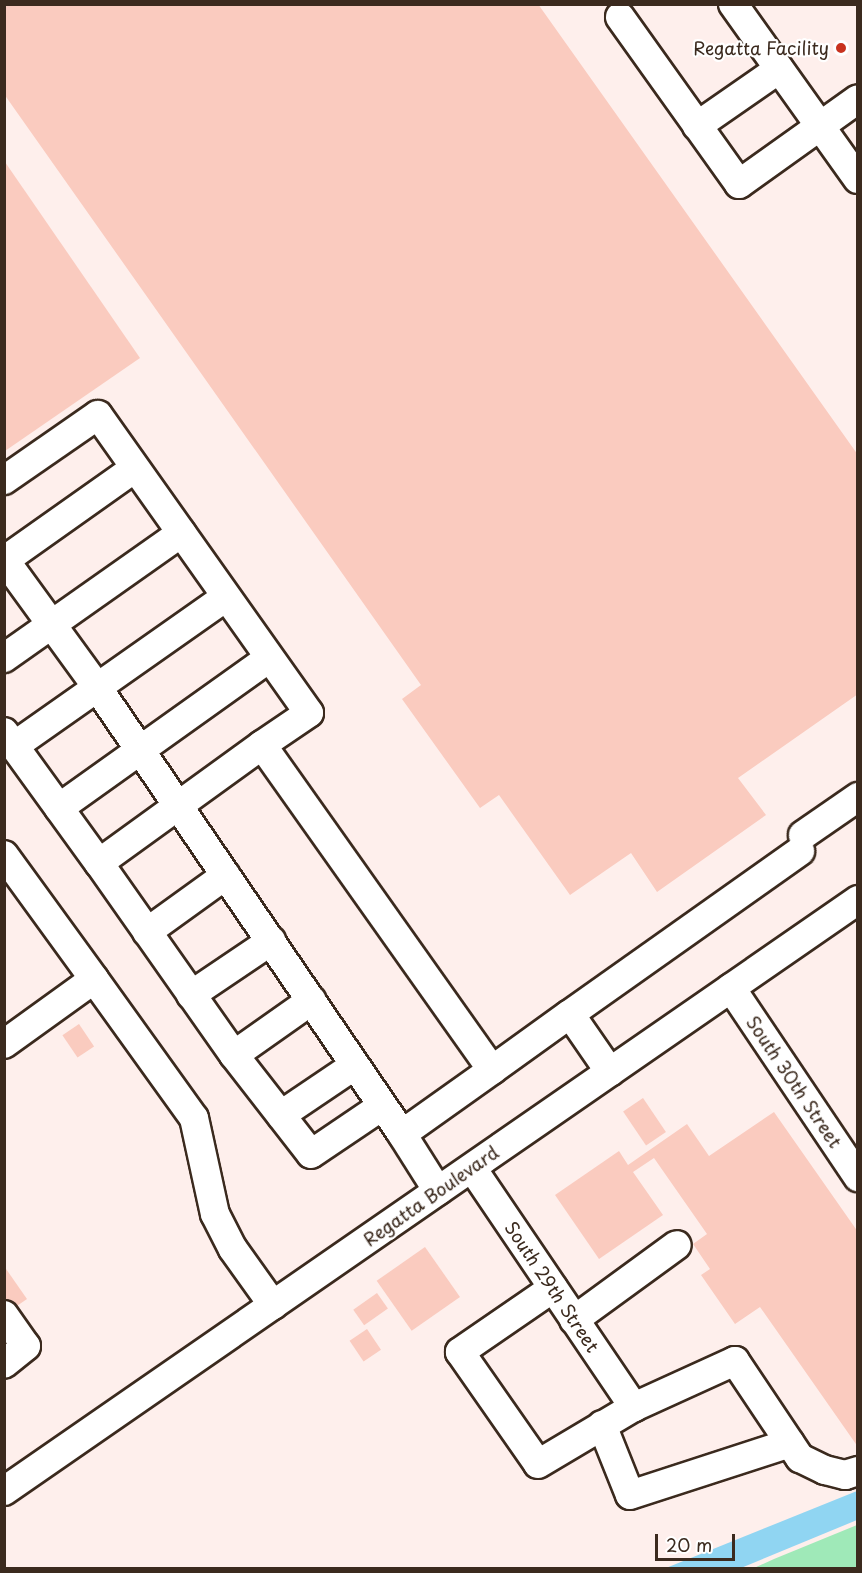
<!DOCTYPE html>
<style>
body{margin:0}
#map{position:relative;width:862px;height:1573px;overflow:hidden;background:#feefec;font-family:"Playpen Sans",sans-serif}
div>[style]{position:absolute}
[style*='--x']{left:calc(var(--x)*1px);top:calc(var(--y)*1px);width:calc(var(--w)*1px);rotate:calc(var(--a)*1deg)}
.green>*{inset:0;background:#9fe9b8}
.water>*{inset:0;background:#90d5f2}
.building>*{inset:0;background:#facbbf;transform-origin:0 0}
.roads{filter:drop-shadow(2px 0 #3b2a1e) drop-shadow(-2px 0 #3b2a1e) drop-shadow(0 2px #3b2a1e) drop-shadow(0 -2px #3b2a1e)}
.minor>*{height:28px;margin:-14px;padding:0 14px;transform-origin:14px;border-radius:14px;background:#fff}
.dots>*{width:16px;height:16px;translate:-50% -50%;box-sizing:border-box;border:3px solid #fff;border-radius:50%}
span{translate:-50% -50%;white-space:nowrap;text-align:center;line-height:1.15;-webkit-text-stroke:4.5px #fff;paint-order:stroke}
.poi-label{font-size:18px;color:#3b2a1e}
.right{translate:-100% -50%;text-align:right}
.street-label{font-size:18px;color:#3b2a1e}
.frame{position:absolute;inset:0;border:6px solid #3b2a1e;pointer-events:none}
.scale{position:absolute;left:655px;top:1534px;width:80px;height:27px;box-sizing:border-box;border:3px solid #3b2a1e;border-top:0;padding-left:8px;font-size:18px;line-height:21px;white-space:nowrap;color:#3b2a1e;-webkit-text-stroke:4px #fff;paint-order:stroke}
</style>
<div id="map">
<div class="green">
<div style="clip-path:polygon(857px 1525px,857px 1568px,754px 1568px,774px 1559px)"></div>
</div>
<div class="water">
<div style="clip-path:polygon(857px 1491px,857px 1520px,741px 1568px,666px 1568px)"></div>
</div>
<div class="building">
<div style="clip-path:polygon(4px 4px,538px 4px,858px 455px,858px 694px,738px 778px,766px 815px,657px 892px,631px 853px,570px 895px,499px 795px,480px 808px,402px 699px,421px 685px,4px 94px)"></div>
<div style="clip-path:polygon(5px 162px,140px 358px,5px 451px)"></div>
<div style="left:79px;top:1024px;width:27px;height:20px;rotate:56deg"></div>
<div style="left:643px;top:1098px;width:41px;height:24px;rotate:56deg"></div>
<div style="clip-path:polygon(774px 1112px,858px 1232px,858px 1447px,760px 1307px,735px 1324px,701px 1275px,710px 1269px,693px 1244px,707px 1234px,654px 1158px,633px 1172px,663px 1215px,599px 1259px,555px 1195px,619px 1151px,628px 1165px,687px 1124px,709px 1156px)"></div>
<div style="left:425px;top:1247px;width:61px;height:59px;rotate:55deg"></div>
<div style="clip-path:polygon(4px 1266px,27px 1299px,11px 1310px,4px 1301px)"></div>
<div style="left:377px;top:1293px;width:19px;height:29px;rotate:55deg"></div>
<div style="left:367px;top:1329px;width:25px;height:21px;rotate:56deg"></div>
</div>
<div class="roads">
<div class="minor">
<div style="--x:733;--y:4;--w:215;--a:54.5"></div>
<div style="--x:620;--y:17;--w:205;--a:54.5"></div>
<div style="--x:739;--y:184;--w:146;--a:-35.5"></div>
<div style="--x:697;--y:126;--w:100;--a:-34.8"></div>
<div style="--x:4;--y:480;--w:114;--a:-34.7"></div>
<div style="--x:98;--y:415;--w:365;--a:54.7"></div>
<div style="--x:309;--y:713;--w:57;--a:145.8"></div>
<div style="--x:4;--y:559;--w:158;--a:54"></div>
<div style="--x:97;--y:687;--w:541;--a:55.69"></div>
<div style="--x:402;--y:1134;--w:110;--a:-35.4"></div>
<div style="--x:5;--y:560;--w:159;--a:-35.3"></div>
<div style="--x:4;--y:658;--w:217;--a:-35.2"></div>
<div style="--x:4;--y:732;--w:162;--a:54.1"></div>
<div style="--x:99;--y:863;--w:201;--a:-35.9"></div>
<div style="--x:262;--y:745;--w:398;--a:54.7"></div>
<div style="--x:492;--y:1070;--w:96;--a:-35.7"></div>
<div style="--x:14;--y:746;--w:259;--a:-35.1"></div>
<div style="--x:59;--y:808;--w:258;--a:-35.5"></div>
<div style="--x:803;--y:835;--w:67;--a:-34.6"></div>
<div style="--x:4;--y:855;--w:153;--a:54"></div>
<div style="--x:99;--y:863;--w:235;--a:54.9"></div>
<div style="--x:234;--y:1055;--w:125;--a:52.1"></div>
<div style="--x:311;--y:1154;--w:86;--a:-34.1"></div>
<div style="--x:147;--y:932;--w:97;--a:-35.8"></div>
<div style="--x:731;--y:988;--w:228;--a:56.1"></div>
<div style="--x:191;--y:995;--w:97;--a:-34"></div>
<div style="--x:4;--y:1044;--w:111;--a:-35.8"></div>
<div style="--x:94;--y:979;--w:171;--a:54.3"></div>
<div style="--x:194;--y:1118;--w:98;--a:77.7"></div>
<div style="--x:215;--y:1214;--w:39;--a:63"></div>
<div style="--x:233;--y:1249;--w:69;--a:54.5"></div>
<div style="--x:234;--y:1055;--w:95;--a:-35.2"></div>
<div style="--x:610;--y:1072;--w:70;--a:-124.6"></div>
<div style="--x:570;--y:1014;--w:282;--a:-35.3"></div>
<div style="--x:281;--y:1115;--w:89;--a:-34"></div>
<div style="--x:402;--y:1134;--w:67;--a:57.7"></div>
<div style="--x:472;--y:1168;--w:289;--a:55.9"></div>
<div style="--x:553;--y:1288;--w:113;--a:145.5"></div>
<div style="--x:460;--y:1352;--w:136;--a:55.1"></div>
<div style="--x:538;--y:1464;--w:112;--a:-30.7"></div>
<div style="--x:634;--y:1407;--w:111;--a:-24.5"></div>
<div style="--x:735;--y:1361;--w:117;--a:56.2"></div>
<div style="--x:800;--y:1458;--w:28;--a:26"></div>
<div style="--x:825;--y:1470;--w:21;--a:14"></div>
<div style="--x:845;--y:1475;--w:14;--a:-17"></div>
<div style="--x:4;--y:1315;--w:38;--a:55"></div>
<div style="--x:26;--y:1346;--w:28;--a:141"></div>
<div style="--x:574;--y:1320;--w:127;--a:-36.1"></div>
<div style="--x:602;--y:1425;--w:75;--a:68.2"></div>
<div style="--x:630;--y:1495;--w:168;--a:-18"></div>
<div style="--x:4;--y:1491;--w:1039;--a:-34.68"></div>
</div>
</div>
<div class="dots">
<div style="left:841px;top:48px;background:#c8321e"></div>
</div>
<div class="poi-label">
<span class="right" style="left:829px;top:48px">Regatta Facility</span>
</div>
<div class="street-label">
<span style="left:794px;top:1082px;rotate:56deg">South 30th Street</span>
<span style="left:431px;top:1196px;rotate:-35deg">Regatta Boulevard</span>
<span style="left:552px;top:1287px;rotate:56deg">South 29th Street</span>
</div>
<div class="frame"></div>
<div class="scale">20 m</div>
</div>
